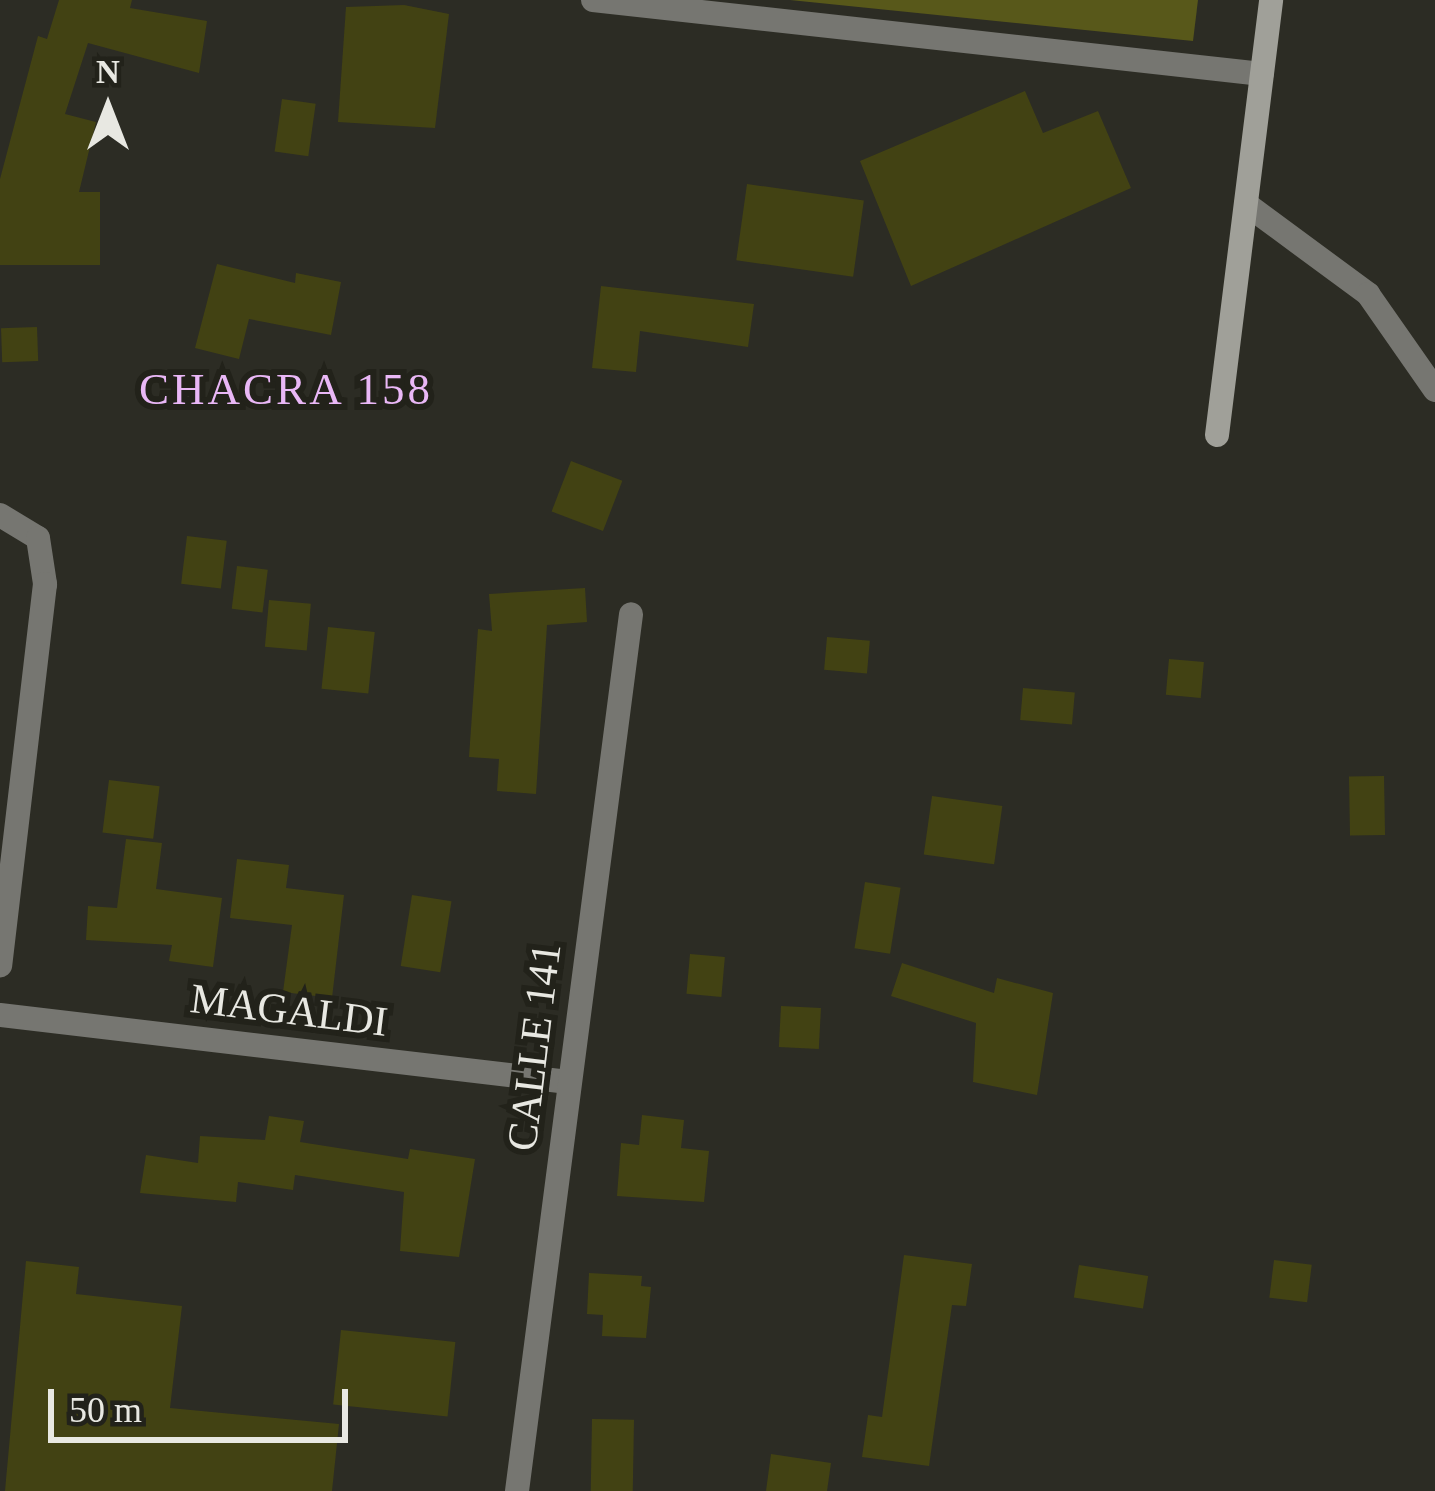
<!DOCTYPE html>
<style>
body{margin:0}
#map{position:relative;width:1435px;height:1491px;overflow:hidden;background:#2c2c24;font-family:Georgia,serif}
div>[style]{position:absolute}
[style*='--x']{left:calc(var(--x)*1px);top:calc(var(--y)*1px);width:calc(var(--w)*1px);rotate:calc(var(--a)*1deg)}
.green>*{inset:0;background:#58581a}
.building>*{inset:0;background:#424213;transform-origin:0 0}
.street>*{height:24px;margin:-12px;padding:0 12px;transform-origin:12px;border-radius:12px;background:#767671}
.secondary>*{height:24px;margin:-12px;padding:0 12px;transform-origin:12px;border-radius:12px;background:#a0a099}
span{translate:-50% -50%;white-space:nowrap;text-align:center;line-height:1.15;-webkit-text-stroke:12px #22221a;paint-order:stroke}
.street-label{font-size:42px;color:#e8e8e2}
.neighbourhood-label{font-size:45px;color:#e9b7f6;letter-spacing:3px}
.north{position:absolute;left:48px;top:48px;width:120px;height:120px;-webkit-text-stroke:9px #22221a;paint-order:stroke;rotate:0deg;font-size:33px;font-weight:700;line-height:48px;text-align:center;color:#e8e8e2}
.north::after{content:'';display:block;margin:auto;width:42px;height:54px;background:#e8e8e2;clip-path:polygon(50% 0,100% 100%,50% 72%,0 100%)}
.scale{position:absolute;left:48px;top:1389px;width:300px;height:54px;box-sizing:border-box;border:6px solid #e8e8e2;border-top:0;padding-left:15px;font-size:36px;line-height:42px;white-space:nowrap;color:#e8e8e2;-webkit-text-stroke:9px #22221a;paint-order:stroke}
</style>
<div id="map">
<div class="green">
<div style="clip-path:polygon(790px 0,1198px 0,1193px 41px)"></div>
</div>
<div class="building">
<div style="clip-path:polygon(59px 0,132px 0,130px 8px,207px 21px,199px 73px,88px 43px,65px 114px,96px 122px,79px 192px,100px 192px,100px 265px,0 265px,0 179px,38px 36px,47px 39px)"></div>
<div style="clip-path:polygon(404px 5px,449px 14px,435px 128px,338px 122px,346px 7px)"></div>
<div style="clip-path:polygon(1025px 91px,1043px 133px,1098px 111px,1131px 188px,911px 286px,860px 161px)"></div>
<div style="left:282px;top:99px;width:34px;height:53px;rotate:8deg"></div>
<div style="left:747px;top:184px;width:118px;height:77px;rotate:8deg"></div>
<div style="clip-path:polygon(217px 264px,295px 283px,296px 273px,341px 282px,331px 335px,249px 319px,239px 359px,195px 348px)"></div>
<div style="clip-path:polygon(601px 286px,754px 304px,748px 347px,640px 331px,636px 372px,592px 368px)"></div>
<div style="left:37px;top:327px;width:34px;height:36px;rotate:88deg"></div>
<div style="left:571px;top:461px;width:55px;height:54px;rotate:21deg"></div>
<div style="left:187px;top:536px;width:40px;height:48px;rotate:7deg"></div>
<div style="left:237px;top:566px;width:31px;height:43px;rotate:7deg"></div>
<div style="clip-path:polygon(585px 588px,587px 622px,547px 625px,536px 794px,497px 791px,499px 759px,469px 757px,478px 629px,492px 631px,489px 594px)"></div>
<div style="left:269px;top:600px;width:42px;height:47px;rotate:5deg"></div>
<div style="left:328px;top:627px;width:47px;height:62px;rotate:6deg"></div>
<div style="left:827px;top:637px;width:43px;height:33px;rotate:5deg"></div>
<div style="left:1169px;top:659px;width:35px;height:36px;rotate:5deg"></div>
<div style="left:1023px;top:688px;width:52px;height:32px;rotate:5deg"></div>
<div style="left:1384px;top:776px;width:59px;height:35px;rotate:89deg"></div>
<div style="left:109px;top:780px;width:51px;height:53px;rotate:7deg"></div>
<div style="left:932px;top:796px;width:71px;height:59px;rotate:8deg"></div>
<div style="clip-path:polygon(126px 839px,162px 843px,156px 889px,222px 898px,213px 967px,169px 961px,172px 945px,86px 940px,88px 906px,117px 908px)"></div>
<div style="clip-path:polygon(237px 859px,289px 865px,286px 888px,344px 895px,332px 998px,283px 992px,292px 925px,230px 918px)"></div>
<div style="left:865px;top:882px;width:36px;height:67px;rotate:9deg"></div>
<div style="left:412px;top:895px;width:40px;height:72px;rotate:9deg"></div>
<div style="left:690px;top:954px;width:35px;height:40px;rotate:5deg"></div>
<div style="clip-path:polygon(902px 963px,994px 993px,997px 978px,1053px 993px,1037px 1095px,973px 1082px,976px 1023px,891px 996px)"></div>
<div style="left:781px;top:1006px;width:40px;height:41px;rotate:3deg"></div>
<div style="clip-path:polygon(642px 1115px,684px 1120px,681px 1148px,709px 1151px,704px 1202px,617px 1196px,621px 1143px,639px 1145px)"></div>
<div style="clip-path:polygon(269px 1116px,304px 1121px,300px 1142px,408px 1159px,410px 1149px,475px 1159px,459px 1257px,400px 1251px,404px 1192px,295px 1175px,293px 1190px,238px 1182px,236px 1202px,140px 1193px,146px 1155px,198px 1163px,200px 1136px,265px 1140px)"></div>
<div style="clip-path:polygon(904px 1255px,972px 1264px,966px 1306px,952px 1305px,929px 1466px,862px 1457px,868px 1415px,882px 1417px)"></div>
<div style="left:1274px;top:1260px;width:38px;height:38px;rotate:7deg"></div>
<div style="clip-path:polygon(26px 1261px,79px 1267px,76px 1294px,182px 1306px,170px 1408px,339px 1424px,332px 1491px,5px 1491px)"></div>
<div style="left:1079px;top:1265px;width:70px;height:33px;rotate:9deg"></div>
<div style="clip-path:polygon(589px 1273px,642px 1276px,641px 1286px,651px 1287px,646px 1338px,602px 1336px,603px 1315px,587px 1314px)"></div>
<div style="left:341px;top:1330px;width:115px;height:75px;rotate:6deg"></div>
<div style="left:592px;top:1419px;width:42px;height:72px;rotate:1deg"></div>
<div style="clip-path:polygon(771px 1454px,831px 1463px,827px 1491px,766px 1491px)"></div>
</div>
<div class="street">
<div style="--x:593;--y:0;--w:673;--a:6.31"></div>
<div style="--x:1246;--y:204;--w:152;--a:36.4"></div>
<div style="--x:1368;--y:294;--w:117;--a:55.1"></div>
<div style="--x:0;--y:515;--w:44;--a:31.2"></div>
<div style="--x:38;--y:538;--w:47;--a:81.3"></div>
<div style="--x:45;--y:584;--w:384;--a:96.7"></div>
<div style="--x:0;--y:1015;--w:572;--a:6.73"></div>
<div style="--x:517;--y:1491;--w:884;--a:-82.59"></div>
</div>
<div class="secondary">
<div style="--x:1217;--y:435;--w:438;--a:-82.9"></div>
</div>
<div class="street-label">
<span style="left:289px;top:1010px;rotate:7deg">MAGALDI</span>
<span style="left:534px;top:1047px;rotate:-83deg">CALLE 141</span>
</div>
<div class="neighbourhood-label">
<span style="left:286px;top:390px">CHACRA 158</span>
</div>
<div class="north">N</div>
<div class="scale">50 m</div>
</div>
